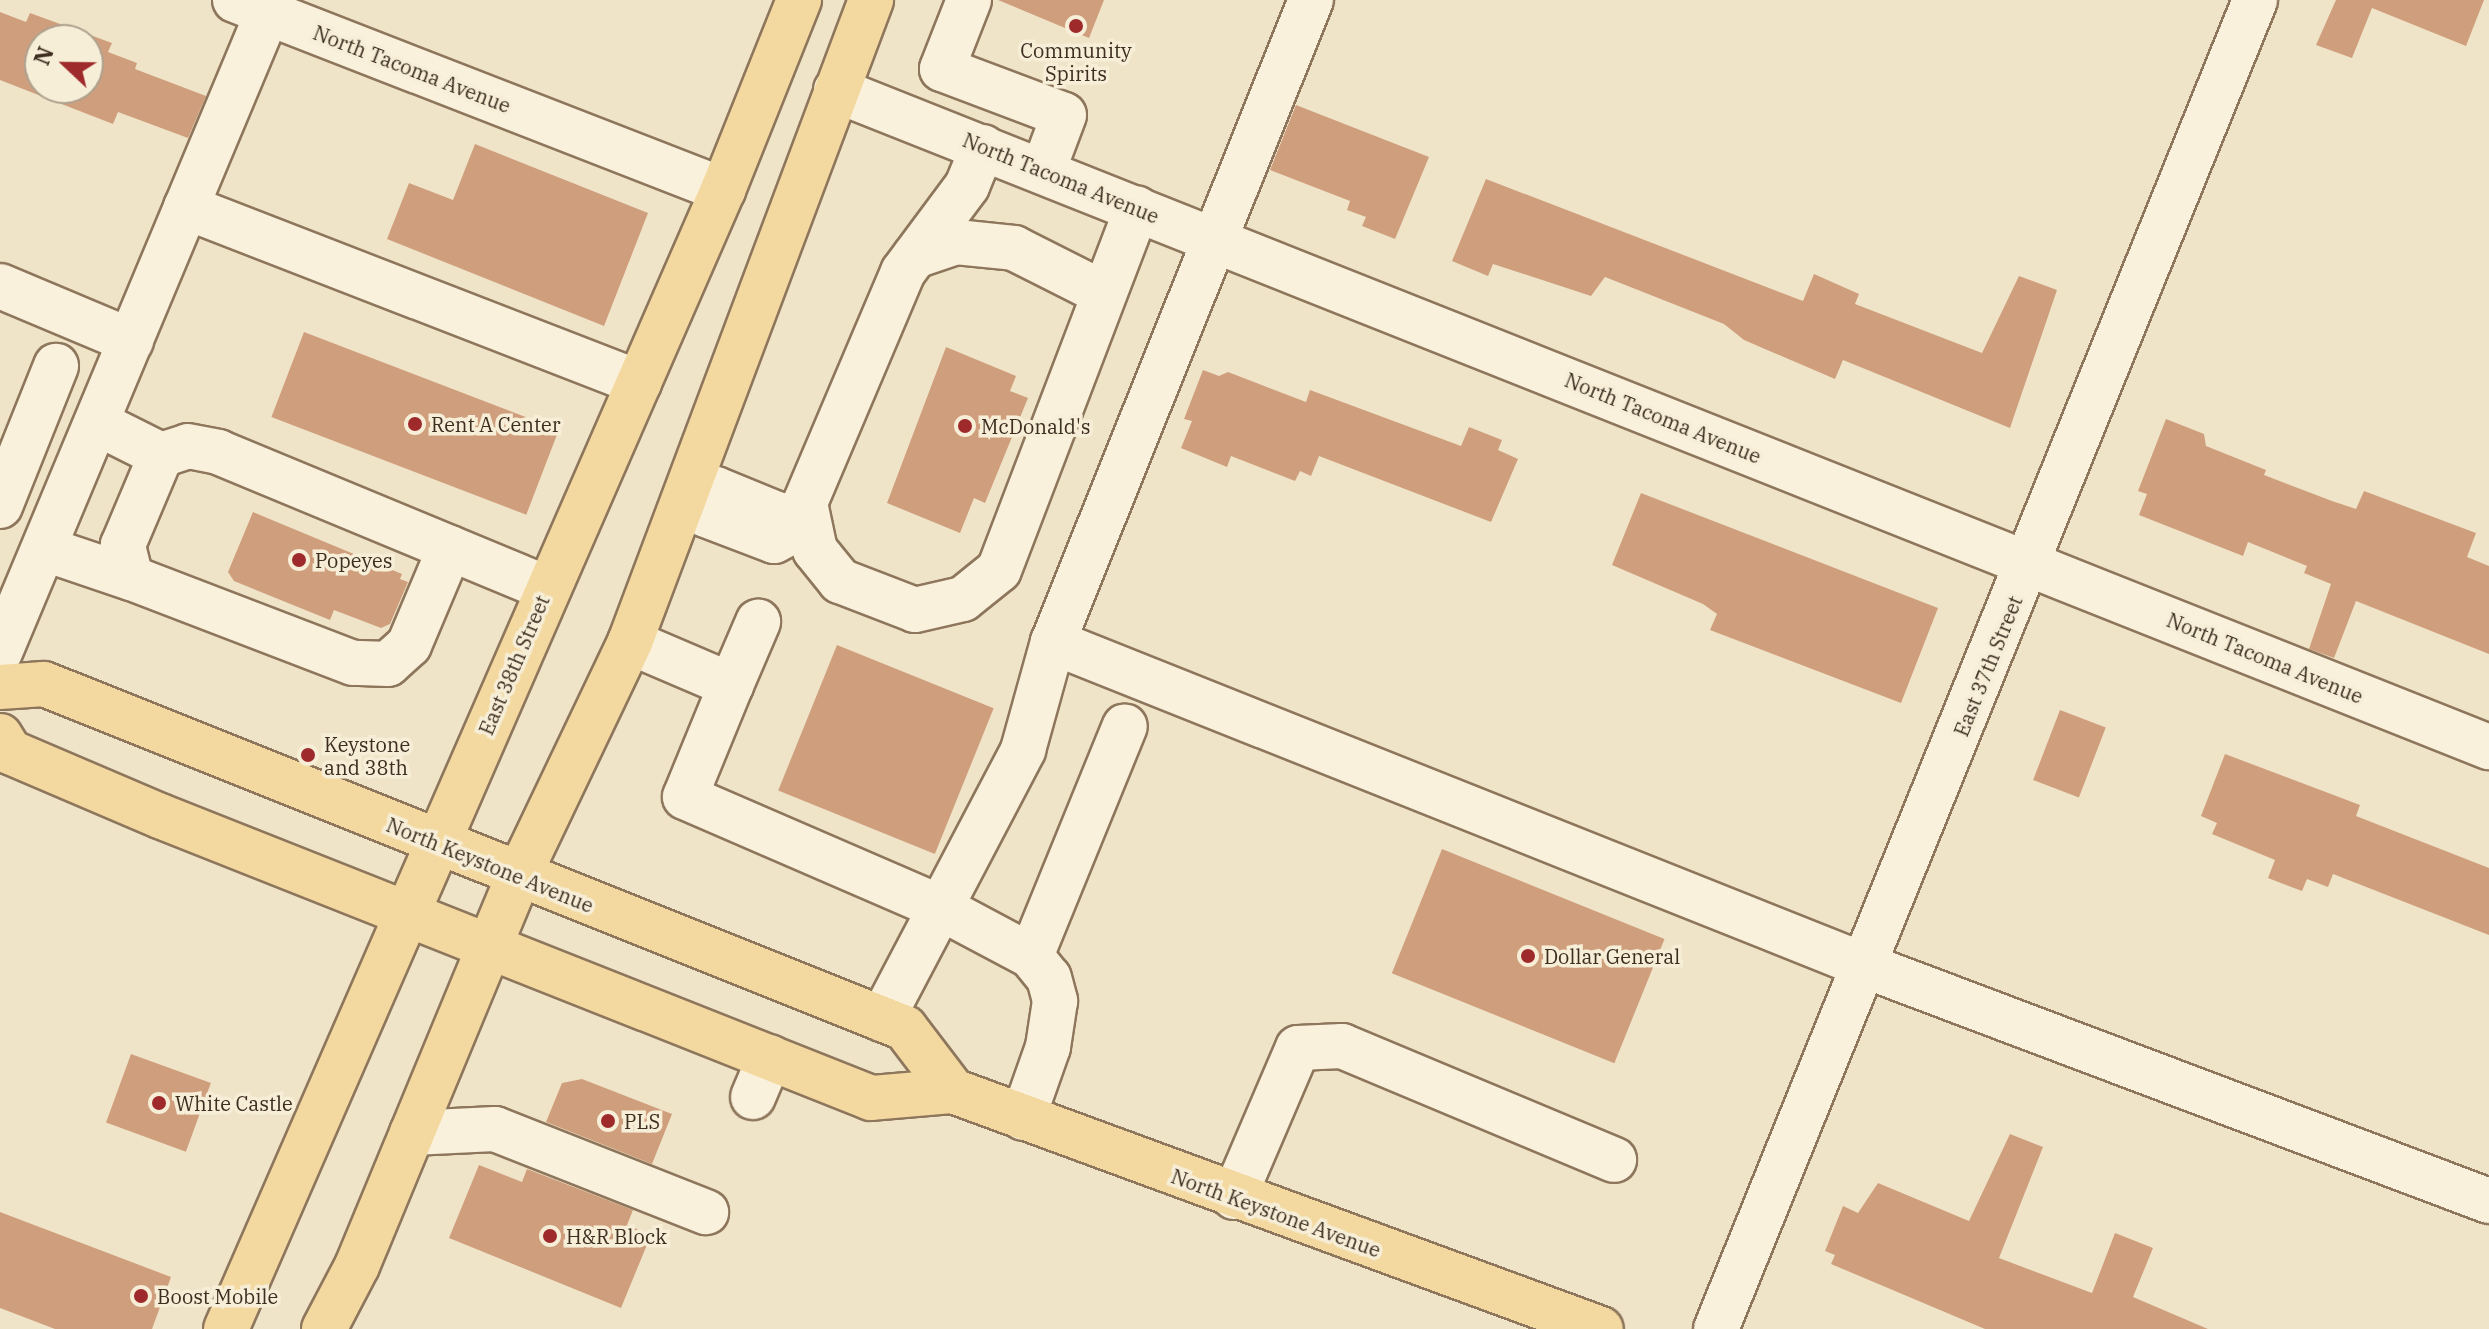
<!DOCTYPE html>
<style>
body{margin:0}
#map{position:relative;width:2489px;height:1329px;overflow:hidden;background:#f0e4c8;font-family:"IBM Plex Serif",serif}
div>[style]{position:absolute}
[style*='--x']{left:calc(var(--x)*1px);top:calc(var(--y)*1px);width:calc(var(--w)*1px);rotate:calc(var(--a)*1deg)}
.building>*{inset:0;background:#cf9f7d;transform-origin:0 0}
.roads{filter:drop-shadow(2px 0 #8d765c) drop-shadow(-2px 0 #8d765c) drop-shadow(0 2px #8d765c) drop-shadow(0 -2px #8d765c)}
.minor>*{height:44px;margin:-22px;padding:0 22px;transform-origin:22px;border-radius:22px;background:#faf1dc}
.major>*{height:44px;margin:-22px;padding:0 22px;transform-origin:22px;border-radius:22px;background:#f3d9a0}
.dots>*{width:22px;height:22px;translate:-50% -50%;box-sizing:border-box;border:4px solid #f7eed8;border-radius:50%}
span{translate:-50% -50%;white-space:nowrap;text-align:center;line-height:1.15;-webkit-text-stroke:7px #f7eed8;paint-order:stroke}
.poi-label{font-size:20px;color:#3d2e20}
.left{translate:0 -50%;text-align:left}
.street-label{font-size:20px;color:#3d2e20}
.north{position:absolute;left:24px;top:24px;width:80px;height:80px;box-sizing:border-box;background:#f7eed8;border:2px solid #ada18e;border-radius:50%;rotate:292deg;font-size:22px;font-weight:700;line-height:32px;text-align:center;color:#3d2e20}
.north::after{content:'';display:block;margin:auto;width:28px;height:36px;background:#9e2a2b;clip-path:polygon(50% 0,100% 100%,50% 72%,0 100%)}
</style>
<div id="map">
<div class="building">
<div style="clip-path:polygon(998px 0,1104px 0,1089px 38px)"></div>
<div style="clip-path:polygon(2336px 0,2484px 0,2466px 46px,2372px 8px,2352px 58px,2316px 45px)"></div>
<div style="clip-path:polygon(evenodd,0 12px,26px 22px,30px 13px,112px 43px,108px 52px,137px 63px,135px 69px,206px 96px,188px 138px,118px 112px,113px 124px,0 80px,0 12px,40px 40px,88px 40px,88px 88px,40px 88px,40px 40px)"></div>
<div style="clip-path:polygon(1296px 105px,1429px 157px,1395px 239px,1362px 226px,1366px 217px,1347px 210px,1350px 201px,1270px 170px)"></div>
<div style="clip-path:polygon(475px 144px,648px 213px,604px 326px,387px 239px,409px 183px,453px 200px)"></div>
<div style="clip-path:polygon(1486px 179px,1803px 301px,1814px 274px,1859px 294px,1855px 304px,1982px 353px,2019px 276px,2057px 290px,2010px 428px,1843px 360px,1835px 379px,1744px 340px,1724px 324px,1605px 277px,1591px 296px,1493px 264px,1488px 276px,1452px 261px)"></div>
<div style="left:304px;top:332px;width:273px;height:91px;rotate:21deg"></div>
<div style="clip-path:polygon(946px 347px,1016px 376px,1010px 391px,1028px 398px,985px 503px,974px 498px,960px 533px,887px 503px)"></div>
<div style="clip-path:polygon(1203px 370px,1219px 376px,1228px 372px,1306px 402px,1310px 390px,1461px 446px,1469px 427px,1502px 440px,1498px 450px,1518px 459px,1491px 522px,1319px 456px,1311px 476px,1300px 471px,1295px 481px,1231px 456px,1227px 467px,1181px 448px,1192px 421px,1184px 419px)"></div>
<div style="clip-path:polygon(2166px 419px,2204px 434px,2206px 446px,2266px 470px,2264px 475px,2332px 501px,2356px 509px,2364px 491px,2476px 533px,2467px 557px,2489px 566px,2489px 654px,2356px 601px,2334px 658px,2309px 649px,2331px 584px,2304px 573px,2307px 566px,2248px 542px,2243px 556px,2139px 515px,2147px 494px,2138px 491px)"></div>
<div style="clip-path:polygon(1641px 493px,1938px 608px,1901px 703px,1710px 630px,1717px 614px,1703px 604px,1612px 565px)"></div>
<div style="clip-path:polygon(253px 512px,402px 574px,400px 579px,408px 582px,390px 624px,381px 628px,334px 610px,330px 620px,234px 581px,228px 572px)"></div>
<div style="left:837px;top:645px;width:169px;height:157px;rotate:22deg"></div>
<div style="left:2060px;top:710px;width:49px;height:75px;rotate:21deg"></div>
<div style="clip-path:polygon(2225px 754px,2360px 805px,2356px 816px,2489px 868px,2489px 935px,2333px 874px,2328px 887px,2307px 879px,2302px 891px,2268px 878px,2275px 860px,2212px 834px,2217px 823px,2201px 816px)"></div>
<div style="left:1442px;top:849px;width:240px;height:134px;rotate:22deg"></div>
<div style="left:131px;top:1054px;width:85px;height:73px;rotate:20deg"></div>
<div style="clip-path:polygon(582px 1079px,672px 1114px,652px 1164px,546px 1122px,562px 1083px)"></div>
<div style="clip-path:polygon(2010px 1134px,2043px 1147px,1999px 1258px,2092px 1293px,2115px 1233px,2153px 1248px,2133px 1297px,2208px 1329px,1985px 1329px,1831px 1264px,1835px 1255px,1825px 1251px,1843px 1206px,1858px 1213px,1878px 1183px,1969px 1221px)"></div>
<div style="clip-path:polygon(479px 1165px,522px 1182px,527px 1169px,633px 1210px,627px 1225px,651px 1235px,621px 1308px,449px 1238px)"></div>
<div style="clip-path:polygon(0 1212px,171px 1277px,152px 1329px,55px 1329px,0 1308px)"></div>
</div>
<div class="roads">
<div class="minor">
<div style="--x:235;--y:0;--w:524;--a:21.27"></div>
<div style="--x:969;--y:0;--w:74;--a:111.4"></div>
<div style="--x:942;--y:69;--w:130;--a:20.7"></div>
<div style="--x:1064;--y:115;--w:60;--a:110.6"></div>
<div style="--x:836;--y:90;--w:1779;--a:21.68"></div>
<div style="--x:983;--y:147;--w:42;--a:112.3"></div>
<div style="--x:967;--y:186;--w:107;--a:126.7"></div>
<div style="--x:903;--y:272;--w:251;--a:113"></div>
<div style="--x:805;--y:503;--w:48;--a:78"></div>
<div style="--x:815;--y:550;--w:40;--a:51"></div>
<div style="--x:840;--y:581;--w:80;--a:21.1"></div>
<div style="--x:915;--y:610;--w:49;--a:-12.9"></div>
<div style="--x:963;--y:599;--w:46;--a:-38.9"></div>
<div style="--x:999;--y:570;--w:387;--a:-69.1"></div>
<div style="--x:186;--y:207;--w:486;--a:21.2"></div>
<div style="--x:915;--y:256;--w:43;--a:-18.9"></div>
<div style="--x:956;--y:242;--w:58;--a:5.9"></div>
<div style="--x:1014;--y:248;--w:100;--a:26.8"></div>
<div style="--x:0;--y:286;--w:142;--a:22.8"></div>
<div style="--x:97;--y:423;--w:72;--a:26.6"></div>
<div style="--x:716;--y:489;--w:66;--a:22.3"></div>
<div style="--x:777;--y:514;--w:22;--a:58"></div>
<div style="--x:789;--y:533;--w:17;--a:152"></div>
<div style="--x:774;--y:541;--w:73;--a:-159.1"></div>
<div style="--x:706;--y:515;--w:16;--a:-104"></div>
<div style="--x:702;--y:499;--w:17;--a:-36"></div>
<div style="--x:0;--y:506;--w:151;--a:-68.2"></div>
<div style="--x:450;--y:548;--w:105;--a:112.9"></div>
<div style="--x:409;--y:645;--w:28;--a:138"></div>
<div style="--x:388;--y:664;--w:35;--a:-178"></div>
<div style="--x:353;--y:663;--w:238;--a:-159"></div>
<div style="--x:131;--y:578;--w:34;--a:-104"></div>
<div style="--x:123;--y:545;--w:98;--a:-67.1"></div>
<div style="--x:161;--y:455;--w:28;--a:-18"></div>
<div style="--x:188;--y:446;--w:31;--a:11"></div>
<div style="--x:218;--y:452;--w:356;--a:22.5"></div>
<div style="--x:45;--y:549;--w:91;--a:18.6"></div>
<div style="--x:630;--y:642;--w:110;--a:23.1"></div>
<div style="--x:731;--y:685;--w:121;--a:112.3"></div>
<div style="--x:685;--y:797;--w:277;--a:23.4"></div>
<div style="--x:939;--y:907;--w:104;--a:28"></div>
<div style="--x:1031;--y:956;--w:28;--a:51"></div>
<div style="--x:1049;--y:978;--w:24;--a:75"></div>
<div style="--x:1055;--y:1001;--w:47;--a:98.7"></div>
<div style="--x:1048;--y:1047;--w:75;--a:109.4"></div>
<div style="--x:1053;--y:642;--w:875;--a:21.73"></div>
<div style="--x:1866;--y:966;--w:666;--a:20.67"></div>
<div style="--x:0;--y:652;--w:707;--a:-67.28"></div>
<div style="--x:731;--y:685;--w:69;--a:-66.8"></div>
<div style="--x:1031;--y:956;--w:248;--a:-67.8"></div>
<div style="--x:882;--y:1019;--w:304;--a:-62.3"></div>
<div style="--x:1023;--y:750;--w:112;--a:-74.5"></div>
<div style="--x:1053;--y:642;--w:692;--a:-68.11"></div>
<div style="--x:753;--y:1097;--w:43;--a:-67"></div>
<div style="--x:412;--y:1133;--w:83;--a:-2.8"></div>
<div style="--x:495;--y:1129;--w:227;--a:21.5"></div>
<div style="--x:1234;--y:1197;--w:162;--a:-66.8"></div>
<div style="--x:1298;--y:1048;--w:44;--a:-2.6"></div>
<div style="--x:1342;--y:1046;--w:295;--a:22.7"></div>
<div style="--x:1716;--y:1329;--w:1434;--a:-67.92"></div>
</div>
<div class="major">
<div style="--x:0;--y:687;--w:44;--a:-3.9"></div>
<div style="--x:44;--y:684;--w:927;--a:21.78"></div>
<div style="--x:905;--y:1028;--w:79;--a:52.7"></div>
<div style="--x:0;--y:736;--w:19;--a:58"></div>
<div style="--x:10;--y:752;--w:163;--a:23.1"></div>
<div style="--x:160;--y:816;--w:765;--a:21.63"></div>
<div style="--x:871;--y:1098;--w:82;--a:-4.9"></div>
<div style="--x:953;--y:1091;--w:690;--a:20.17"></div>
<div style="--x:226;--y:1329;--w:1243;--a:-66.43"></div>
<div style="--x:723;--y:190;--w:205;--a:-68.2"></div>
<div style="--x:324;--y:1329;--w:71;--a:-62.4"></div>
<div style="--x:357;--y:1266;--w:421;--a:-67.5"></div>
<div style="--x:518;--y:877;--w:260;--a:-64.5"></div>
<div style="--x:630;--y:642;--w:686;--a:-69.42"></div>
</div>
</div>
<div class="dots">
<div style="left:1076px;top:26px;background:#9e2a2b"></div>
<div style="left:415px;top:424px;background:#9e2a2b"></div>
<div style="left:965px;top:426px;background:#9e2a2b"></div>
<div style="left:299px;top:560px;background:#9e2a2b"></div>
<div style="left:308px;top:755px;background:#9e2a2b"></div>
<div style="left:1528px;top:956px;background:#9e2a2b"></div>
<div style="left:159px;top:1103px;background:#9e2a2b"></div>
<div style="left:608px;top:1121px;background:#9e2a2b"></div>
<div style="left:550px;top:1236px;background:#9e2a2b"></div>
<div style="left:141px;top:1296px;background:#9e2a2b"></div>
</div>
<div class="poi-label">
<span style="left:1076px;top:62px">Community<br>Spirits</span>
<span class="left" style="left:431px;top:424px">Rent A Center</span>
<span class="left" style="left:981px;top:426px">McDonald's</span>
<span class="left" style="left:315px;top:560px">Popeyes</span>
<span class="left" style="left:324px;top:756px">Keystone<br>and 38th</span>
<span class="left" style="left:1544px;top:956px">Dollar General</span>
<span class="left" style="left:175px;top:1103px">White Castle</span>
<span class="left" style="left:624px;top:1121px">PLS</span>
<span class="left" style="left:566px;top:1236px">H&amp;R Block</span>
<span class="left" style="left:157px;top:1296px">Boost Mobile</span>
</div>
<div class="street-label">
<span style="left:412px;top:69px;rotate:21deg">North Tacoma Avenue</span>
<span style="left:1061px;top:178px;rotate:22deg">North Tacoma Avenue</span>
<span style="left:1663px;top:418px;rotate:22deg">North Tacoma Avenue</span>
<span style="left:2265px;top:658px;rotate:22deg">North Tacoma Avenue</span>
<span style="left:514px;top:665px;rotate:-67deg">East 38th Street</span>
<span style="left:1988px;top:666px;rotate:-68deg">East 37th Street</span>
<span style="left:490px;top:865px;rotate:22deg">North Keystone Avenue</span>
<span style="left:1276px;top:1213px;rotate:20deg">North Keystone Avenue</span>
</div>
<div class="north">N</div>
</div>
